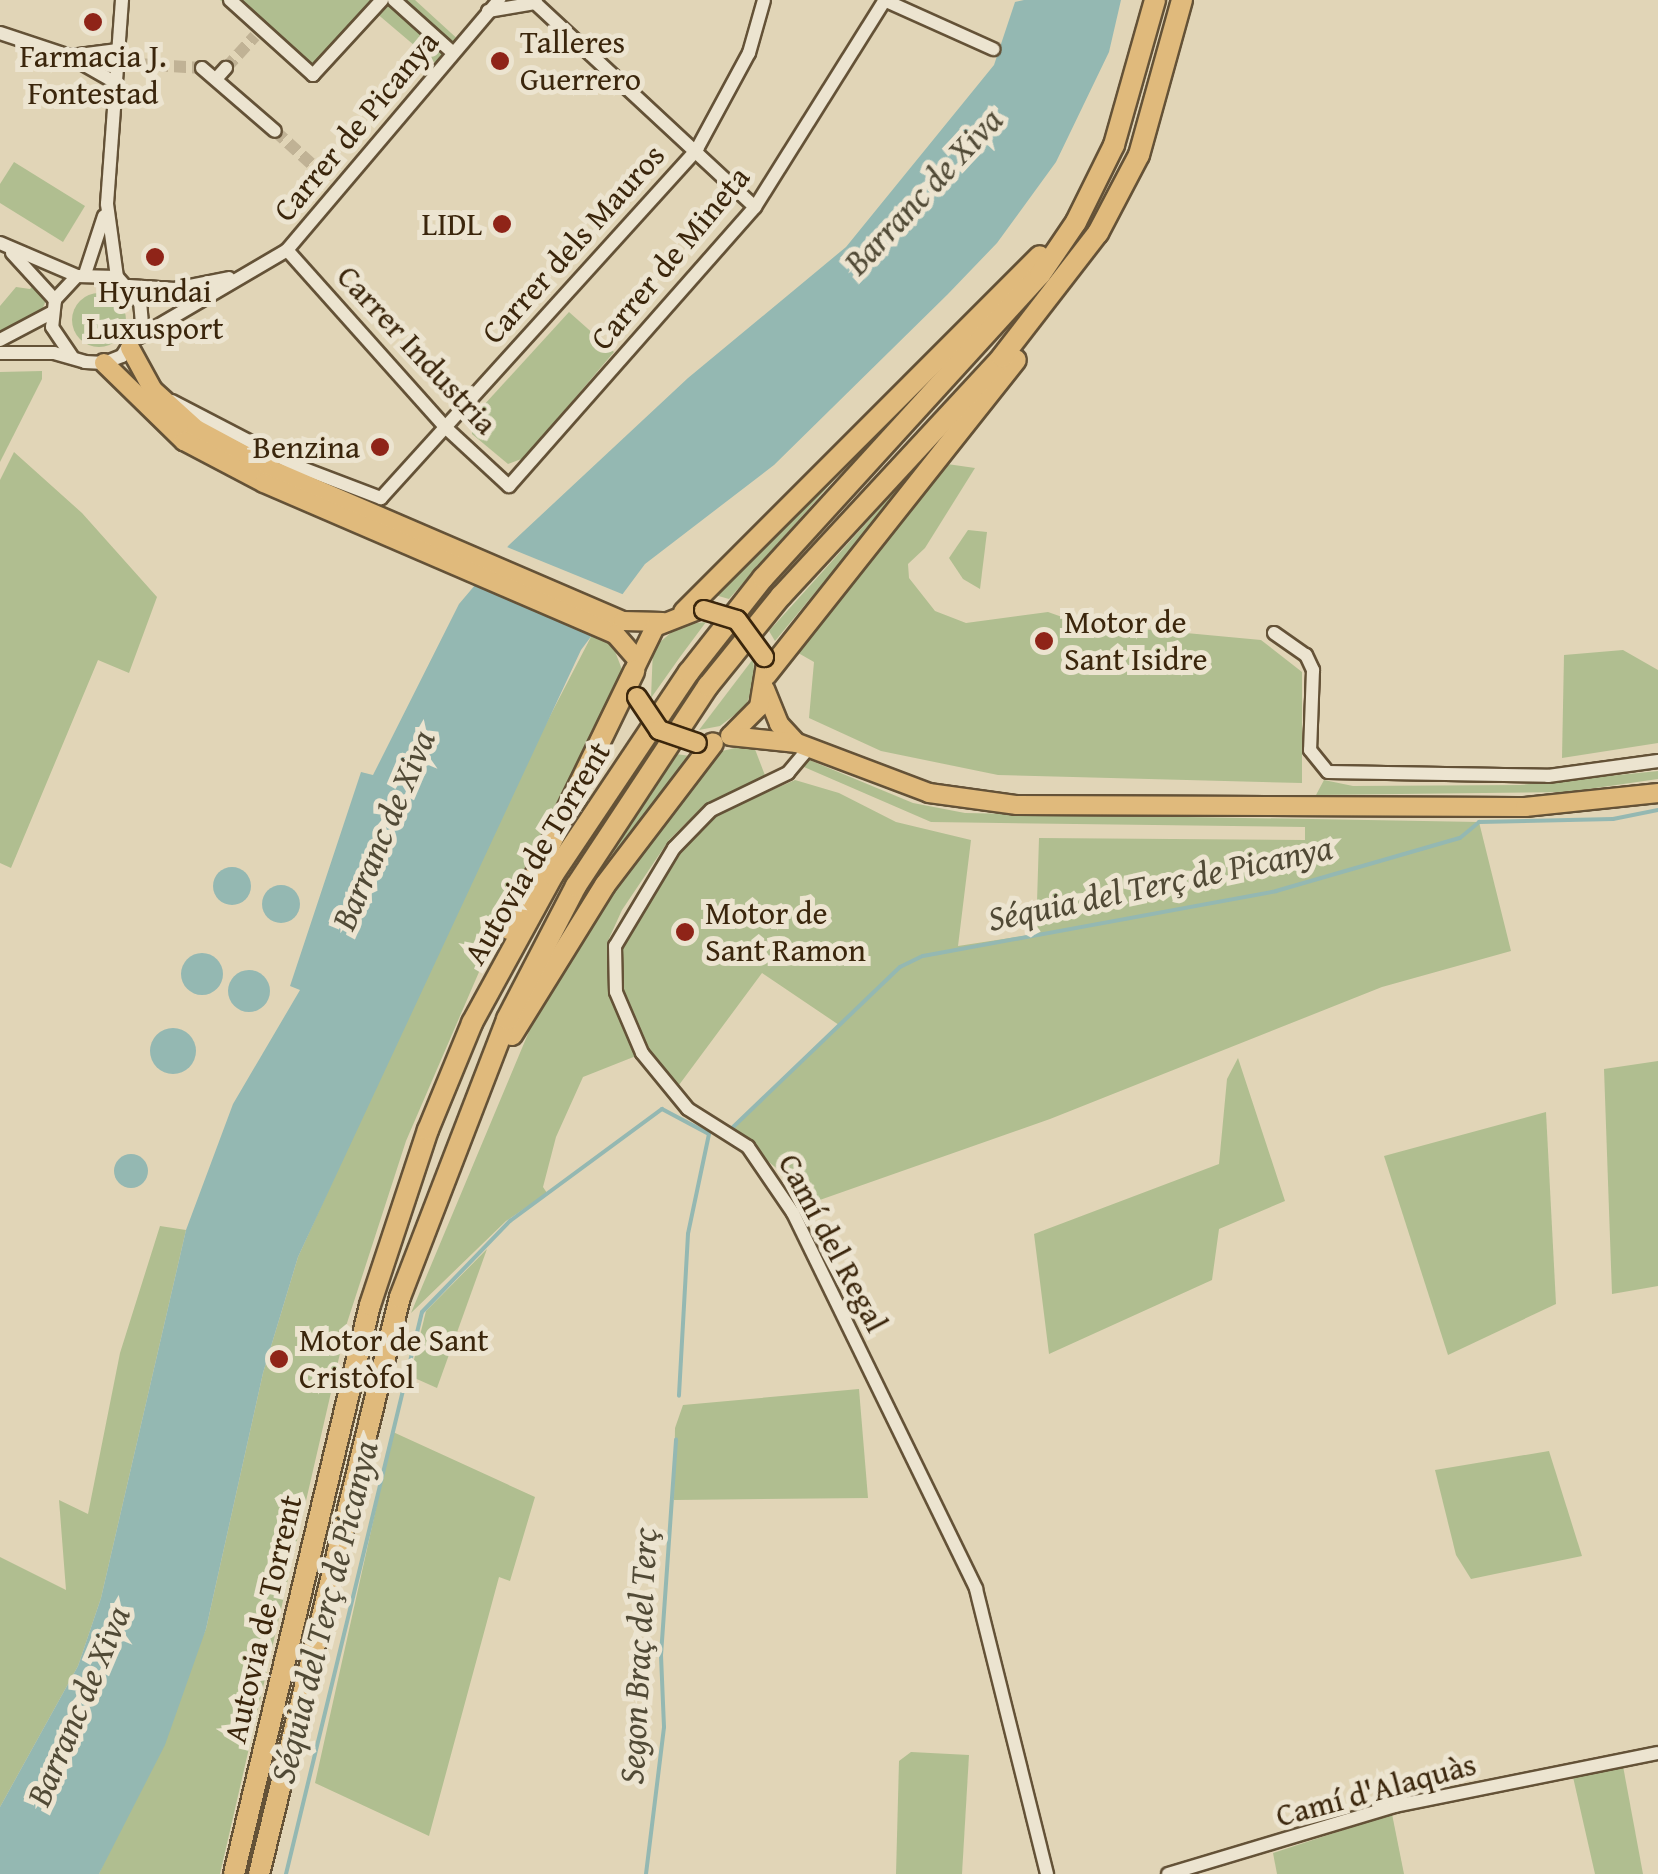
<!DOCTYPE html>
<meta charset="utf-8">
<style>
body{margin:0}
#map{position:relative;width:1658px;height:1874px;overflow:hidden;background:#e1d5b7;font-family:"Gentium Book Plus",serif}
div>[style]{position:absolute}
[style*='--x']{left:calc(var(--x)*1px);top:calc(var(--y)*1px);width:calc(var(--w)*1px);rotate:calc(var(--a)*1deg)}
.green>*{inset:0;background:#b0be90}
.round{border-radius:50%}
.water>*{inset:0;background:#94b8b2}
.pier>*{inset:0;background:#e1d5b7}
.stream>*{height:4px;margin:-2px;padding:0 2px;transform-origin:2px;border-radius:2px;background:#94b8b2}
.minor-tunnel>*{height:12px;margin-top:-6px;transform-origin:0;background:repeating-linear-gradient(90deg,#c0b295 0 12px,transparent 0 18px)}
.roads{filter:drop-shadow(2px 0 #645237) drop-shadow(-2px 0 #645237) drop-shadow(0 2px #645237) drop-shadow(0 -2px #645237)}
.minor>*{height:12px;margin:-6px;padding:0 6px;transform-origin:6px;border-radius:6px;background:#ece4d0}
.major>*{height:18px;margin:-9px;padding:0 9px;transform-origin:9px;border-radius:9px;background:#e0ba7c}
.highway>*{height:20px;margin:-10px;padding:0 10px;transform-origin:10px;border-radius:10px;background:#e0ba7c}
.bridges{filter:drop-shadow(2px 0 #3b260c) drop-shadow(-2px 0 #3b260c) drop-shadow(0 2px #3b260c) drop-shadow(0 -2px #3b260c)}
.major-bridge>*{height:18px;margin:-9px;padding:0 9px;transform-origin:9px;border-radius:9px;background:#e0ba7c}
.dots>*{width:28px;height:28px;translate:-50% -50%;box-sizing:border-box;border:5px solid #ece4d0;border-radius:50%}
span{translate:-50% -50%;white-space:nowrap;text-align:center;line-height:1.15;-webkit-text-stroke:10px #ece4d0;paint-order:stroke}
.poi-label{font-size:32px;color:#3b260c}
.left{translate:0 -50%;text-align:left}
.right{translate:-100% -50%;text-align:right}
.street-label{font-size:32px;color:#3b260c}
.water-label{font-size:35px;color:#514a36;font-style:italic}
</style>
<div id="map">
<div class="green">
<div style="clip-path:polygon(220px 0,415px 0,462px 43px,441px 68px,375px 12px,313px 81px)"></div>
<div style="clip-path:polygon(14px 162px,85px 206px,63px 242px,0 203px,0 184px)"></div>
<div style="clip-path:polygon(38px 280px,47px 298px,42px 310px,0 334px,0 306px,16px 287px,30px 289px)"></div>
<div class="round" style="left:72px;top:293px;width:54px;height:54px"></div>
<div style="clip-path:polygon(569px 312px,614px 352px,524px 458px,508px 464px,472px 434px,472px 418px)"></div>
<div style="clip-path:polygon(42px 371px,42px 379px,0 462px,0 372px)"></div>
<div style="clip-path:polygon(907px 397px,729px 599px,715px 595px)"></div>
<div style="clip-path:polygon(943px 438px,775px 641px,769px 631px)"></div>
<div style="clip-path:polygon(14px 452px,82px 513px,157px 597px,129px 673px,98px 660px,11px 868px,0 863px,0 480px)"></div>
<div style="clip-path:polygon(947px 464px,975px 468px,925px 548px,908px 564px,909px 578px,935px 611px,966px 623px,1048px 612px,1079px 623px,1261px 640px,1302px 672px,1302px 783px,998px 775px,881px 751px,809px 718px,814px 662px,793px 650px)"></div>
<div style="clip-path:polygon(968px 530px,987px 532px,980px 589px,963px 579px,949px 558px)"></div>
<div style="clip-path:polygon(706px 622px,680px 657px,651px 698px,653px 648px,680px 625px)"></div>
<div style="clip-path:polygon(593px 633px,611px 641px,623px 672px,520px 877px,406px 1141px,347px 1323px,220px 1874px,99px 1874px,206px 1629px,263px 1373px,298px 1257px,506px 801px)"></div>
<div style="clip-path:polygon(1623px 650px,1658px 670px,1658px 743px,1562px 758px,1564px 655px)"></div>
<div style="clip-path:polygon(753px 659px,755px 680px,746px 706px,720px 726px,699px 730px)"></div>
<div style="clip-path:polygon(753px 744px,766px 778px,704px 805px,669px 840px,622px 910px,607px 943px,611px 997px,636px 1056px,583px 1077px,556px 1137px,543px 1187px,547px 1193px,506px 1221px,411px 1313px,530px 1029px,648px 837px,713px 753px)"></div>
<div style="clip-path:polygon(676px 754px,690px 756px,571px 923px,636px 815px)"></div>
<div style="clip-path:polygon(807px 759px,913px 803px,965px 813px,1479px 822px,1511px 951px,1382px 987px,1050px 1119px,797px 1208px,780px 1171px,730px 1131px,839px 1025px,762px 973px,679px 1085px,644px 1045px,617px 974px,617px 954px,658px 879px,711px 817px,795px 780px,839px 793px,896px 822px,971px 840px,958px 946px,1036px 934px,1039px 838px,1305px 840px,1305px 827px,931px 822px,804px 767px)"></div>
<div style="clip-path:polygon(1658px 771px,1658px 779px,1568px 792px,1316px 795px,1324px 780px,1353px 786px,1520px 785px)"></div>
<div style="clip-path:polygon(1238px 1058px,1285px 1201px,1219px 1229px,1212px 1280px,1049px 1354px,1034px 1234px,1219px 1164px,1227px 1079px)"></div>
<div style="clip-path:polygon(1658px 1061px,1658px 1286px,1612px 1294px,1604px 1069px)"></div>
<div style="clip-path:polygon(1546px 1112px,1556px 1304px,1448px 1355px,1384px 1156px)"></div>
<div style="clip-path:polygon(160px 1226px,186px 1230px,101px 1598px,78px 1666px,0 1807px,0 1557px,66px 1590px,59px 1500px,88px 1514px,120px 1353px)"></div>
<div style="clip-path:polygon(487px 1249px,437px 1388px,410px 1376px,426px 1311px)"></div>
<div style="clip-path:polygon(859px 1389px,868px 1498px,674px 1500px,675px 1428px,683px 1405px)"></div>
<div style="clip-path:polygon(393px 1432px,535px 1497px,510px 1581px,499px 1577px,429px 1836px,315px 1783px)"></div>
<div style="clip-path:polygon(1549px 1451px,1582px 1556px,1471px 1579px,1456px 1555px,1435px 1470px)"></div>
<div style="clip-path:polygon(911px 1752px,969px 1755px,962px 1874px,896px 1874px,899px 1761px)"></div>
<div style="clip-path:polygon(1623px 1766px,1643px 1874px,1595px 1874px,1573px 1777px)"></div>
<div style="clip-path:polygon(1392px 1814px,1404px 1874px,1277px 1874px,1273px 1853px)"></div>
</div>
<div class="water">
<div style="clip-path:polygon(1024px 0,1121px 0,1109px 52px,1056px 162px,997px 243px,948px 294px,774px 465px,645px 564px,581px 650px,298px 1257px,263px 1373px,206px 1629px,165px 1745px,99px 1874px,0 1874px,0 1807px,78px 1666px,101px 1598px,186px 1230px,233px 1104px,300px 990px,290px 986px,361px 772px,373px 775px,459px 604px,509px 545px,688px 378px,846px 247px,994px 65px,1015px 2px)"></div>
<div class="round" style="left:213px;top:867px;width:38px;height:38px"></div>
<div class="round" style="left:262px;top:885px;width:38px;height:38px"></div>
<div class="round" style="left:181px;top:953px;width:42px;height:42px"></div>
<div class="round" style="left:228px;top:970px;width:42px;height:42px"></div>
<div class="round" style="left:150px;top:1028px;width:46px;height:46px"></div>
<div class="round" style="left:114px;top:1154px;width:34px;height:34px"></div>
</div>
<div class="pier">
<div style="clip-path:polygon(502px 545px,627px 596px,598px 635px,473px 580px)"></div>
</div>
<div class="stream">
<div style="--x:731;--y:1129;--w:234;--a:-43.8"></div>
<div style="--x:900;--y:967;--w:25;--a:-26"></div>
<div style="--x:923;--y:956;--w:359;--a:-10.4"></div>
<div style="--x:1276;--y:891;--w:191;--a:-16.1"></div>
<div style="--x:1460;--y:838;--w:25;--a:-40"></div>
<div style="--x:1479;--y:822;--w:134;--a:-1.3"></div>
<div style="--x:1613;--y:819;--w:46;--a:-11.3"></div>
<div style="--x:286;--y:1874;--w:578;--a:-76.4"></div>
<div style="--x:422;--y:1312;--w:127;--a:-46"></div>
<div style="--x:510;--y:1221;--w:189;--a:-36.4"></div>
<div style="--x:662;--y:1109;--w:53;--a:28"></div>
<div style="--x:709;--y:1134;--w:102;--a:101.9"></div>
<div style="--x:688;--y:1234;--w:162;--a:93.2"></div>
<div style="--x:646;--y:1874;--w:148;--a:-83"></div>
<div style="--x:664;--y:1727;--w:72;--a:-92.4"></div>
<div style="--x:661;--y:1655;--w:216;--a:-86"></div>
</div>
<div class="minor-tunnel">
<div style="--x:138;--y:64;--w:64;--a:3.6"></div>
<div style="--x:226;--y:68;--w:43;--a:-47.8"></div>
<div style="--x:275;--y:131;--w:70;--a:42.1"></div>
</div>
<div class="roads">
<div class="minor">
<div style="--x:230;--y:0;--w:112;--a:42.1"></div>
<div style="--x:313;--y:75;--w:102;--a:-47.4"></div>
<div style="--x:394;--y:0;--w:79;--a:41.9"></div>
<div style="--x:532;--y:0;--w:304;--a:42.9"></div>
<div style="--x:884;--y:0;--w:120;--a:24.2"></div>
<div style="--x:488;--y:11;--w:49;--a:-9.5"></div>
<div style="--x:0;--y:33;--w:73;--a:18.4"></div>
<div style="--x:69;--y:56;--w:54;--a:29.9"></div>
<div style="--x:71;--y:56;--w:47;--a:-7.3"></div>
<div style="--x:202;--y:68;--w:96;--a:40.8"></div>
<div style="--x:216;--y:79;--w:15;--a:-48"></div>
<div style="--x:0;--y:243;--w:84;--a:23.2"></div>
<div style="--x:287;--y:250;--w:237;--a:48.2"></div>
<div style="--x:445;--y:427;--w:87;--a:42.7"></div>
<div style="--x:509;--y:486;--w:372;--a:-48.6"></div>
<div style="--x:755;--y:207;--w:244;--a:-57.9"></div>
<div style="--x:12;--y:253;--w:64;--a:47.5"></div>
<div style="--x:85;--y:274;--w:61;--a:-71.9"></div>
<div style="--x:117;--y:277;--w:74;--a:-97.8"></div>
<div style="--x:107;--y:204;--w:205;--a:-85.8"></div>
<div style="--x:129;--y:286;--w:46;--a:3.7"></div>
<div style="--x:175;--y:289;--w:55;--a:-11.5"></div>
<div style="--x:139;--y:337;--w:172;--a:-30.4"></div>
<div style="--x:287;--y:250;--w:328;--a:-49.7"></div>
<div style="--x:0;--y:340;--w:58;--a:-27.9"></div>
<div style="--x:0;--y:353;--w:54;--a:0"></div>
<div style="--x:54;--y:353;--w:32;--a:16"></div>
<div style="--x:85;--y:362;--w:19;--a:3"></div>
<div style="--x:104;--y:363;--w:19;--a:-21"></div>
<div style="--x:122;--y:356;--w:38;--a:-58"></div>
<div style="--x:142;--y:324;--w:21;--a:-95"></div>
<div style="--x:140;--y:303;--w:35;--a:-131"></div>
<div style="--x:117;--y:277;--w:40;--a:-178.6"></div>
<div style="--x:77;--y:276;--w:33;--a:133"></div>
<div style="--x:55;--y:300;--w:27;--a:96"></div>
<div style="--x:52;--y:327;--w:37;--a:56"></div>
<div style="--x:172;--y:401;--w:141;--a:27.5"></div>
<div style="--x:297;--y:466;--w:90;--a:20.9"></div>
<div style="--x:381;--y:498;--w:471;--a:-47.8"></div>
<div style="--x:697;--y:149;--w:109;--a:-61.6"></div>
<div style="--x:749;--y:53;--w:55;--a:-74.2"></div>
<div style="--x:1274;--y:633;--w:39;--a:35"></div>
<div style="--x:1306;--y:655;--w:17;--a:65"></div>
<div style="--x:1313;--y:670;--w:80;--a:92.1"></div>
<div style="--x:1310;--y:750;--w:28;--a:51"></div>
<div style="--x:1328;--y:772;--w:220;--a:1"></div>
<div style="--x:1548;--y:776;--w:111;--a:-7.8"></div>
<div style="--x:808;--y:749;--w:31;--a:130"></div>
<div style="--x:788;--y:773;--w:85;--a:154.3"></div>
<div style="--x:711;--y:810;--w:53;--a:134.2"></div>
<div style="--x:674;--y:848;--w:114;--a:121"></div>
<div style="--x:615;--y:946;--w:46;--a:88.8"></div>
<div style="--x:616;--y:992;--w:66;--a:66.9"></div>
<div style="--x:642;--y:1053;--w:72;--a:50.6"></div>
<div style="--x:688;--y:1109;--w:71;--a:32.3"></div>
<div style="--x:748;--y:1147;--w:80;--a:55.7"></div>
<div style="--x:793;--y:1213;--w:418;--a:64"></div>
<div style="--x:976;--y:1589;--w:294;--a:76"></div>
<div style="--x:1168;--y:1874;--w:237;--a:-16.7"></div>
<div style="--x:1395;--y:1806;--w:268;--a:-11.4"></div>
</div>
<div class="major">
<div style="--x:130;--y:348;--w:48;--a:61.3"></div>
<div style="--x:153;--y:390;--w:58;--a:42.2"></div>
<div style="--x:196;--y:429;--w:86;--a:28.3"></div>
<div style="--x:272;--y:470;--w:382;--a:23.3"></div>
<div style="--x:623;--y:621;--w:40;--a:1.4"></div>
<div style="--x:104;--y:363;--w:112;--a:44.3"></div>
<div style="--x:184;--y:441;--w:90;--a:27.7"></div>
<div style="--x:264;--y:483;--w:382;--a:23.3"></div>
<div style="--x:615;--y:634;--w:32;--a:49"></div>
<div style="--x:635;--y:668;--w:46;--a:-64"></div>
<div style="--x:655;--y:627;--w:46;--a:-21.6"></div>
<div style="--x:765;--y:689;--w:38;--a:68"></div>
<div style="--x:779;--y:724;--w:25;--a:47"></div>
<div style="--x:731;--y:735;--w:40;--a:-45"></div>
<div style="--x:759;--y:707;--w:44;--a:-80.8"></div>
<div style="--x:730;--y:736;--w:67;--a:6"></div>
<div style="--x:797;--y:743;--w:141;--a:20.7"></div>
<div style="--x:929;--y:793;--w:89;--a:7.8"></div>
<div style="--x:1017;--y:805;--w:508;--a:0.23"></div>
<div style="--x:1525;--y:807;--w:134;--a:-6"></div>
</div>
<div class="highway">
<div style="--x:684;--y:612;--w:503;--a:-45"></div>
<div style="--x:766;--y:675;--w:402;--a:-51.6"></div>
<div style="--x:509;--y:929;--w:287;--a:-64.1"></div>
<div style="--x:512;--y:1035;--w:176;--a:-58.2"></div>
<div style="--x:605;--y:885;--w:178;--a:-52.7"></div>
<div style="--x:234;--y:1874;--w:585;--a:-76.56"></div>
<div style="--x:370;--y:1305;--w:184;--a:-71.7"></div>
<div style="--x:428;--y:1130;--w:116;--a:-67.6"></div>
<div style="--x:472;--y:1023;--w:169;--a:-61.3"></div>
<div style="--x:553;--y:875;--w:244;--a:-56.2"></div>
<div style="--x:689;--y:672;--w:120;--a:-51.8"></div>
<div style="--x:763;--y:578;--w:411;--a:-47.6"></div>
<div style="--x:1040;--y:275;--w:64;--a:-55.8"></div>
<div style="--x:1076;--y:222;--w:86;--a:-63.7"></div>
<div style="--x:1114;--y:145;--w:151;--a:-74.2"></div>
<div style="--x:259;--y:1874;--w:594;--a:-76.27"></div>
<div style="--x:400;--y:1297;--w:298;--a:-68.9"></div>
<div style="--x:507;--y:1019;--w:150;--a:-62.6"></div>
<div style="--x:576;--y:886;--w:240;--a:-56.6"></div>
<div style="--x:708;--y:686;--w:116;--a:-51"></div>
<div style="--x:781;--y:596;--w:326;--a:-47.2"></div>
<div style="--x:1002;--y:357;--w:157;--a:-52.3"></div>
<div style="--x:1098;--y:233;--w:88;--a:-62.3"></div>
<div style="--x:1139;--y:155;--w:161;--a:-74.5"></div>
</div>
</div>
<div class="bridges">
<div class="major-bridge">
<div style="--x:704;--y:610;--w:34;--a:17"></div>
<div style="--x:737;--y:620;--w:46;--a:53.9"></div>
<div style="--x:637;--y:697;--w:40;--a:56"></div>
<div style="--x:659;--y:730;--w:40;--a:18.9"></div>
</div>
</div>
<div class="dots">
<div style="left:93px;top:22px;background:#8f2418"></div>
<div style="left:500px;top:61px;background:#8f2418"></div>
<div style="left:502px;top:224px;background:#8f2418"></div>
<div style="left:155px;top:257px;background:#8f2418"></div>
<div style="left:380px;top:447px;background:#8f2418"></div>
<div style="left:1044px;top:641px;background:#8f2418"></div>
<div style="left:685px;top:932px;background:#8f2418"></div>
<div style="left:279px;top:1359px;background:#8f2418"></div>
</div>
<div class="poi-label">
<span class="left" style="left:520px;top:61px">Talleres<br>Guerrero</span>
<span style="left:93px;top:75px">Farmacia J.<br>Fontestad</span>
<span class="right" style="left:482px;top:224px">LIDL</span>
<span style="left:155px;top:310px">Hyundai<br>Luxusport</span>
<span class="right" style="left:360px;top:447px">Benzina</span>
<span class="left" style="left:1064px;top:641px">Motor de<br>Sant Isidre</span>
<span class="left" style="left:705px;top:932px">Motor de<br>Sant Ramon</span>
<span class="left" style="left:299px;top:1359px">Motor de Sant<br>Cristòfol</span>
</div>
<div class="street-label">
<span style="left:356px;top:126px;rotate:-50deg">Carrer de Picanya</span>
<span style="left:573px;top:244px;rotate:-48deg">Carrer dels Mauros</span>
<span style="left:670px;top:258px;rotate:-50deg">Carrer de Mineta</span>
<span style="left:417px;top:350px;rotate:47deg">Carrer Industria</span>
<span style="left:537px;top:853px;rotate:-59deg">Autovia de Torrent</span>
<span style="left:833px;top:1243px;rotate:62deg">Camí del Regal</span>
<span style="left:263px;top:1619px;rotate:-77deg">Autovia de Torrent</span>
<span style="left:1376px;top:1790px;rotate:-15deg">Camí d'Alaquàs</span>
</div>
<div class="water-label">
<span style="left:923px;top:191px;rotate:-47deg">Barranc de Xiva</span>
<span style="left:383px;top:830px;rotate:-67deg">Barranc de Xiva</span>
<span style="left:1160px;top:883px;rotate:-12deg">Séquia del Terç de Picanya</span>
<span style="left:324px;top:1612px;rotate:-76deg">Séquia del Terç de Picanya</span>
<span style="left:638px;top:1656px;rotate:-87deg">Segon Braç del Terç</span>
<span style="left:78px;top:1706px;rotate:-67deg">Barranc de Xiva</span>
</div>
</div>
